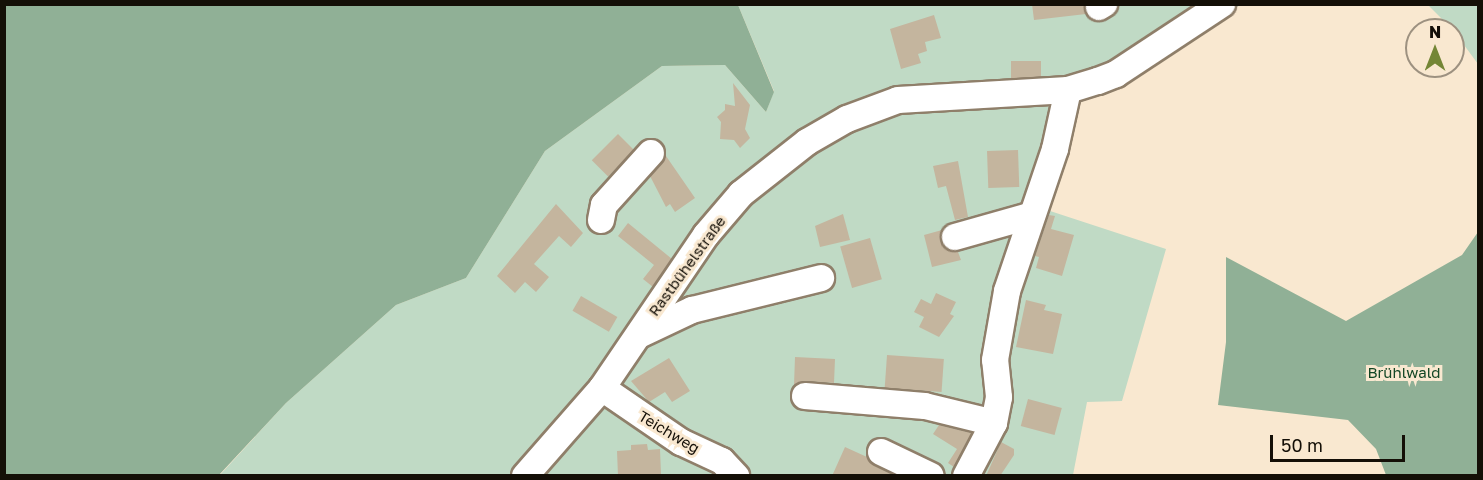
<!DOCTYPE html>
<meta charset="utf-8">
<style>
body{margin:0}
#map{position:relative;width:1483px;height:480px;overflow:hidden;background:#f9e8d0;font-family:"Golos Text",sans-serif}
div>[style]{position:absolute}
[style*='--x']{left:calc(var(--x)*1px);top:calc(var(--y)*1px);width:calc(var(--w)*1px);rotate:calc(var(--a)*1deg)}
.green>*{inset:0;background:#c0dac5}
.forest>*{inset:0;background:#90b096}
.building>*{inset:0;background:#c4b59e;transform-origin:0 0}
.roads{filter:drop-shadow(2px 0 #8f7f6a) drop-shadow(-2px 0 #8f7f6a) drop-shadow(0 2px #8f7f6a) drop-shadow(0 -2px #8f7f6a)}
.minor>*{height:26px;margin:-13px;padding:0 13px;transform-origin:13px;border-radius:13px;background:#fff}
span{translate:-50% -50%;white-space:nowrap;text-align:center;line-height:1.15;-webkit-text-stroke:6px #f9e8d0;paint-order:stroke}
.street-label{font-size:15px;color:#140f07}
.park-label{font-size:15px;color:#124624}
.frame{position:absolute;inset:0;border:6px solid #140f07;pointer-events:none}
.north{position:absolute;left:1405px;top:18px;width:60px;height:60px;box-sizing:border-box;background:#f9e8d0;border:2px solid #9d9180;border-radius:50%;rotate:0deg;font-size:16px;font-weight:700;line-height:24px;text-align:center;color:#140f07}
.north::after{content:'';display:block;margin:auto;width:21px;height:27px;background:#748636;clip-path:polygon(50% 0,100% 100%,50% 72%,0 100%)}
.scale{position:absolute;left:1270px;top:435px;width:135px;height:27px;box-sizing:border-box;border:3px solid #140f07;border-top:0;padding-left:8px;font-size:18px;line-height:21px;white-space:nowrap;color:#140f07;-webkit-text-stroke:4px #f9e8d0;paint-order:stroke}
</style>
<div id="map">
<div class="green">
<div style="clip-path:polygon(738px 5px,1240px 5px,1130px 79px,1076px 98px,1044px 209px,1166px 249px,1122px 401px,1087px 402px,1073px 475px,219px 476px,286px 403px,396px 305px,466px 278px,545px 151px,662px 66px,725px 65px,766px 112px,774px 91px)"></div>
<div style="clip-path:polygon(1428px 5px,1478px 5px,1478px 64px,1453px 30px)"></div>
</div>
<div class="forest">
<div style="clip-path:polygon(4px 5px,738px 5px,774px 92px,766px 112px,725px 65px,662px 66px,545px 151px,466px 278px,396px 305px,286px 403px,219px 475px,5px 475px)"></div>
<div style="clip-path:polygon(1478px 232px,1478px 475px,1386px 475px,1376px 449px,1348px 420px,1218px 405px,1226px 342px,1226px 257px,1346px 321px,1462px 255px)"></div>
</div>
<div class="building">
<div style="clip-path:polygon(1032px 4px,1085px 4px,1086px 14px,1034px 20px)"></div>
<div style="clip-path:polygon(934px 15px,941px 38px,925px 42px,927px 51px,918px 54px,921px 63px,901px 69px,890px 29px)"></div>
<div style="left:1011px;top:61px;width:30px;height:17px"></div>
<div style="clip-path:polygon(733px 83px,750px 105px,745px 129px,750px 138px,740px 148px,734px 140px,720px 139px,721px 122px,717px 117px,725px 110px,725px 104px,735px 106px)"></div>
<div style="left:618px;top:134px;width:23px;height:37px;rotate:45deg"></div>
<div style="left:1018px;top:150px;width:37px;height:31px;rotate:88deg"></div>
<div style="clip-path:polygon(666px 156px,695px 198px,675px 212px,670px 204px,666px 207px,650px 176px)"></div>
<div style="clip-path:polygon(958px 161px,968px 217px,955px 220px,946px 186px,938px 188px,933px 166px)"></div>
<div style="clip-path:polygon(556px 204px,583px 233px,571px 247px,559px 236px,534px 264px,549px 277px,536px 292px,525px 282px,515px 293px,497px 276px)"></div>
<div style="clip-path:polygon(843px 214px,850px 240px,820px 247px,815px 226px)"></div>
<div style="clip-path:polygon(1049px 215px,1055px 216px,1051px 229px,1074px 235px,1062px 276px,1036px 268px,1039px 257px,1035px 256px)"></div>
<div style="clip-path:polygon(628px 223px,672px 259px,653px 287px,643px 279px,654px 265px,618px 236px)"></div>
<div style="clip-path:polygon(942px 230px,944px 247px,958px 252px,961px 260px,932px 267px,924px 235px)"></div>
<div style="left:870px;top:238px;width:43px;height:31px;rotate:74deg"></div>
<div style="clip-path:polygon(936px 293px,956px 302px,950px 314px,954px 316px,939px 337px,919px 327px,924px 317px,914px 312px,921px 299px,931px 304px)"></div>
<div style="left:581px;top:296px;width:42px;height:17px;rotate:30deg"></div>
<div style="clip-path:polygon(1026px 300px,1046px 305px,1044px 310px,1062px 314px,1053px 354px,1016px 347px)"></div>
<div style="left:887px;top:355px;width:57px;height:33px;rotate:4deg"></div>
<div style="clip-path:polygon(795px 357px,835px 359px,834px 383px,806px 381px,794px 385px)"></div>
<div style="clip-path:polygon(669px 358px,690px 391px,672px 402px,665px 392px,649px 402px,631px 381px)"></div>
<div style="left:1028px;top:399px;width:35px;height:28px;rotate:15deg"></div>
<div style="clip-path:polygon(939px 425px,972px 433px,954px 467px,948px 463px,957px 449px,933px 434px)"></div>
<div style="clip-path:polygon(1001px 442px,1014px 449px,1014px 455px,1000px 476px,986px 476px)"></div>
<div style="clip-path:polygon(647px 444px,648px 450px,660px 449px,661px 474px,618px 476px,617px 451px,631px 450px,631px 445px)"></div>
<div style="clip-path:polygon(845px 447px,867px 457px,874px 465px,895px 476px,832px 476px)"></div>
</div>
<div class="roads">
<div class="minor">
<div style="--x:1099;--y:7;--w:6;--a:-31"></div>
<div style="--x:601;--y:220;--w:15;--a:-79"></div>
<div style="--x:604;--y:205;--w:70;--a:-47.9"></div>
<div style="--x:955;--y:237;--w:77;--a:-15.8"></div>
<div style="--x:639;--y:335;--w:59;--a:-25.3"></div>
<div style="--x:692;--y:310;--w:133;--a:-13.9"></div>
<div style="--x:602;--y:388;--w:96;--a:34.4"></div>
<div style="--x:681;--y:442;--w:45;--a:24.9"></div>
<div style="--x:722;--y:461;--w:21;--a:47"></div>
<div style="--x:805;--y:396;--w:120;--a:4.8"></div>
<div style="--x:925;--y:406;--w:71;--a:13.8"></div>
<div style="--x:994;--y:423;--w:26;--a:-79"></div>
<div style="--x:999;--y:397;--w:37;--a:-96"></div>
<div style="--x:995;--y:360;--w:70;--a:-80.1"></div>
<div style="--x:1007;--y:291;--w:150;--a:-71.3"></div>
<div style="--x:1055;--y:149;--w:60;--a:-77.6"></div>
<div style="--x:881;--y:452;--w:55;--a:25.6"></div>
<div style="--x:525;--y:476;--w:117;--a:-48.8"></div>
<div style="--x:602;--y:388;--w:185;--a:-55.8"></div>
<div style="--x:706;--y:235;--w:54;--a:-49.5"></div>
<div style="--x:741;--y:194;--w:84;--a:-38.2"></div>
<div style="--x:807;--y:142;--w:46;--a:-29.9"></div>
<div style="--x:847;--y:119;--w:54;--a:-20.4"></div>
<div style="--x:898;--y:100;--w:170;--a:-3.4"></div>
<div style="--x:1068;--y:90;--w:31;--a:-17"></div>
<div style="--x:1098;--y:81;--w:19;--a:-21"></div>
<div style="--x:1116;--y:74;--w:127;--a:-33.4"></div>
<div style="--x:966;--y:476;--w:60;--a:-62.2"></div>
</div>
</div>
<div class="street-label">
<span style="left:687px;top:266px;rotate:-54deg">Rastbühelstraße</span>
<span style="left:669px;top:432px;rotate:31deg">Teichweg</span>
</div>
<div class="park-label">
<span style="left:1404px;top:373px">Brühlwald</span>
</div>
<div class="frame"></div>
<div class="north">N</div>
<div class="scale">50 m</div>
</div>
